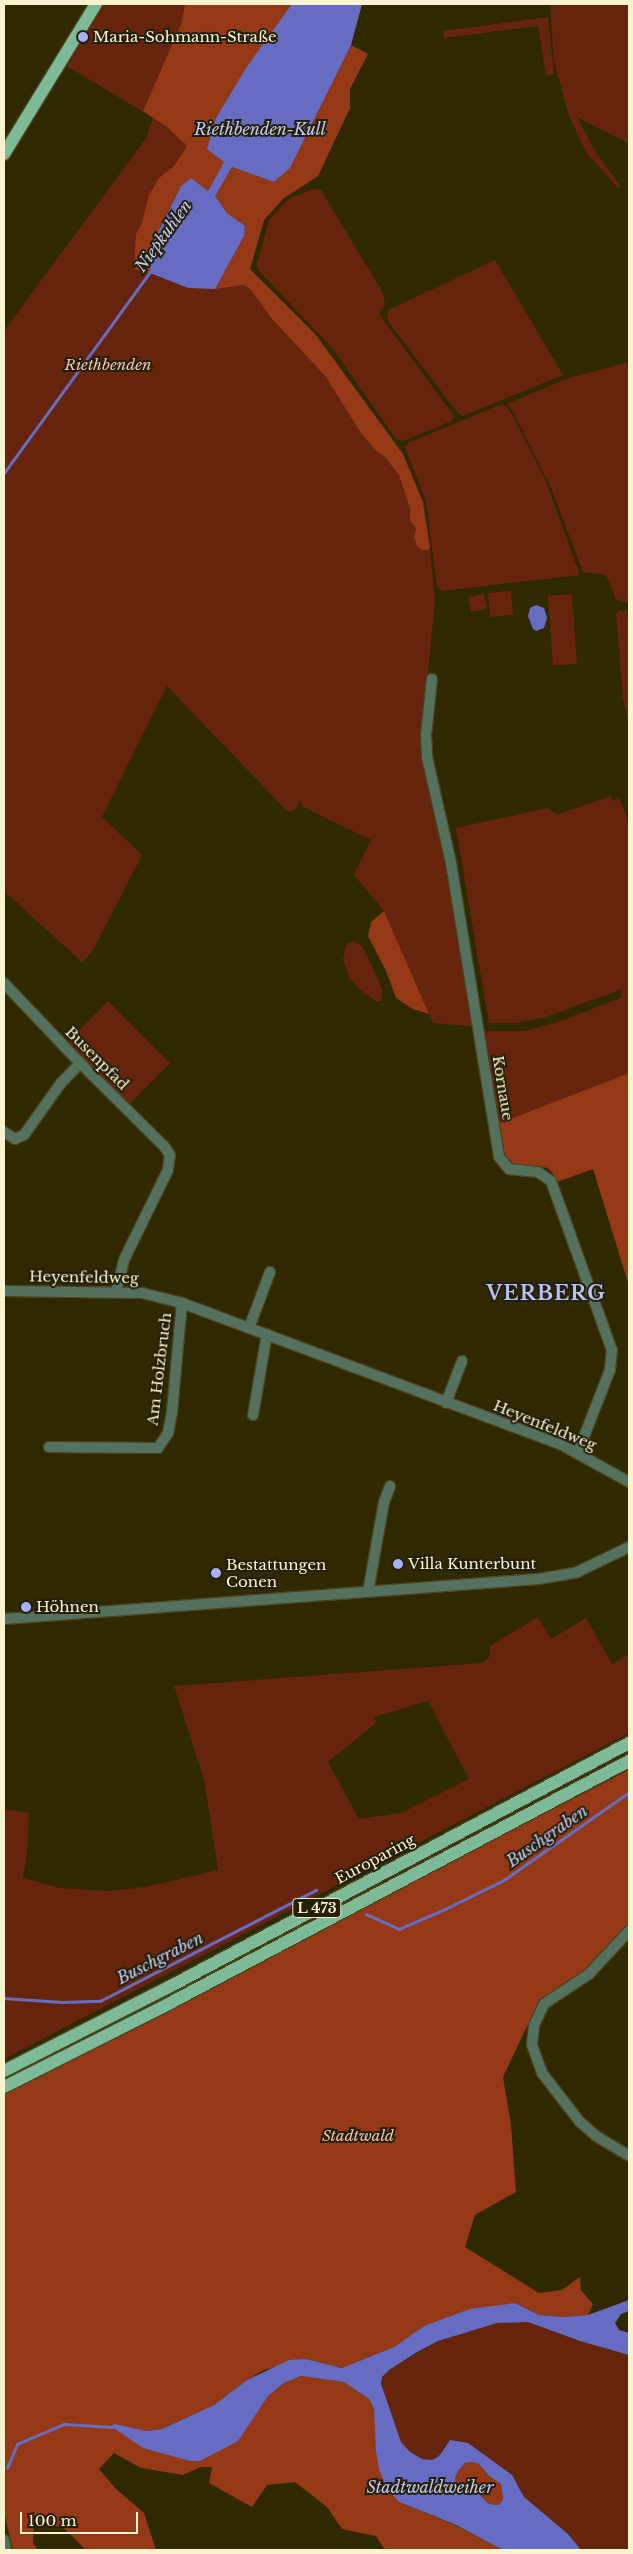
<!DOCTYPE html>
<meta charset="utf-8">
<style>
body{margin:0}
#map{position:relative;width:633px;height:2554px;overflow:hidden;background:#302900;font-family:"Libre Baskerville",serif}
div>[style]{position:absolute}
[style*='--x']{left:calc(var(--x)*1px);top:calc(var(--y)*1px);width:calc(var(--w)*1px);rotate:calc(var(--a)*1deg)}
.green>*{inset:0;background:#67240c;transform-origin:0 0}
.forest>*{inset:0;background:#943816}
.water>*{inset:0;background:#676cc3}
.stream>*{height:2.5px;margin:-1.25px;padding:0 1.25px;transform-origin:1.25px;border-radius:1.25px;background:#676cc3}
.roads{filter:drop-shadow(1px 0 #4c451d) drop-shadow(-1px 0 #4c451d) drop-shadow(0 1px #4c451d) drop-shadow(0 -1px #4c451d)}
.minor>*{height:10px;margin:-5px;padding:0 5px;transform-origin:5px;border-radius:5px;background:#547160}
.major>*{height:12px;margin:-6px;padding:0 6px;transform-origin:6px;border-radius:6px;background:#7dba98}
.dots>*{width:14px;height:14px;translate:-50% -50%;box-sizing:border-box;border:2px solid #241f08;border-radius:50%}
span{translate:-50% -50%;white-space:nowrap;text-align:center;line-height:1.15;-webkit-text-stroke:4px #241f08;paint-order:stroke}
.shield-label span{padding:1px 4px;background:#241f08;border:1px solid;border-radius:4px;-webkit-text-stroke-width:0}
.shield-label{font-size:14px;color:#faf3cf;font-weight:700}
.poi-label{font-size:15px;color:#faf3cf}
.left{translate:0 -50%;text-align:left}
.park-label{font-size:15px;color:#f7c3b1;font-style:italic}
.street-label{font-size:15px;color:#faf3cf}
.water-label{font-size:16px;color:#c4caf8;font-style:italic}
.district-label{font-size:20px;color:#b8c0f8;font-weight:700;letter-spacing:1px}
.frame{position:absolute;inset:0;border:5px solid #faf3cf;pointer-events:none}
.scale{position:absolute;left:20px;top:2512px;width:118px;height:22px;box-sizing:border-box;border:2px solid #faf3cf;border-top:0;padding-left:6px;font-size:15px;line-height:18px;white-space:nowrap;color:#faf3cf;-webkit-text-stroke:4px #241f08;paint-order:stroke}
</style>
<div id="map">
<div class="green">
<div style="clip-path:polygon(104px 4px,362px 4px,351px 45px,368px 54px,350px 89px,350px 108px,318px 176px,284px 198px,264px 220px,250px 269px,251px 290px,272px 319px,326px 377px,377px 452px,385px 457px,399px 475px,410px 509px,410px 520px,428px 550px,430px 547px,435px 602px,425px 700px,440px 830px,475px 1023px,470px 1026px,433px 1023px,384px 911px,354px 875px,371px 840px,302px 806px,301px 800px,295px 810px,290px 812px,285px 809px,167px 686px,102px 817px,142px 855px,92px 952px,82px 962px,4px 891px,4px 331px,147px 137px,153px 118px,67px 66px)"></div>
<div style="clip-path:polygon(550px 4px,629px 4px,629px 143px,577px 117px,595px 151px,621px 187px,618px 188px,586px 152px,569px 116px,554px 61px)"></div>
<div style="clip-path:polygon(548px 17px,554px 74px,546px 75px,538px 26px,443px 38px,444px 31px)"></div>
<div style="clip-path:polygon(313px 189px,321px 190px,383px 293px,385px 304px,379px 314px,454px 416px,452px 421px,403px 441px,396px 439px,332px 348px,259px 271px,257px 265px,269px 220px,288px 199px)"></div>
<div style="clip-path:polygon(495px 260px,563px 375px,463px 416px,457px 412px,388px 321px,387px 314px,388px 310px)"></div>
<div style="clip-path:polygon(629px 362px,629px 603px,626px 603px,616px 599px,606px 575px,583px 572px,552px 490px,514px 413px,507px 404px,569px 378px)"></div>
<div style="clip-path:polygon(499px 405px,506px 406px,512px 414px,545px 479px,580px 575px,442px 591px,437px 586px,426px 502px,405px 447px,408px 443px)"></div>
<div style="left:511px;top:591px;width:24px;height:23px;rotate:85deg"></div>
<div style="left:484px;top:594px;width:15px;height:16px;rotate:79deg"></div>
<div style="left:572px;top:594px;width:70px;height:24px;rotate:86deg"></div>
<div style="clip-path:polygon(629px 610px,629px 726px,623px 698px,616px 615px,619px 611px)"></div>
<div style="clip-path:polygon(611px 796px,612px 801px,619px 798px,629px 822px,629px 1073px,497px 1124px,484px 1031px,524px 1031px,561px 1021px,621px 998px,622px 989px,546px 1017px,515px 1023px,489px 1023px,456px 828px,548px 808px,557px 815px)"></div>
<div style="clip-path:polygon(354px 941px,362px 946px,370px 962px,382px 989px,382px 1001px,376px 1001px,361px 991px,349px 977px,343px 959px,347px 944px)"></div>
<div style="left:108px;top:1001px;width:88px;height:58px;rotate:45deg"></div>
<div style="clip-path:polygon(evenodd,538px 1617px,551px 1639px,586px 1618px,612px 1664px,629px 1654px,629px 1733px,4px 2059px,4px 1809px,29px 1813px,27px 1854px,23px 1878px,59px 1888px,109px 1891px,145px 1887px,218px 1870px,204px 1779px,174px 1686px,483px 1663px,490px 1656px,490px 1646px,538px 1617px,428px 1701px,469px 1779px,401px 1813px,359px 1819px,328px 1762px,376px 1723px,374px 1717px,428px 1701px)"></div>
<div style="clip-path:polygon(512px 2321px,528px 2322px,580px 2341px,629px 2355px,629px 2550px,581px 2550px,568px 2534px,532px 2505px,524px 2497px,516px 2482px,479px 2450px,445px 2444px,439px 2456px,432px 2460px,422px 2459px,410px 2452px,401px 2442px,383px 2393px,382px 2377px,389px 2370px,438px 2341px,497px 2323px)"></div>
</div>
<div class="forest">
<div style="clip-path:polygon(185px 4px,292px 4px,224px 162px,208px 191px,191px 178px,181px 186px,161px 224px,150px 273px,134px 269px,136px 234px,142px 223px,149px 195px,159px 178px,174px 166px,187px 146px,167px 127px,143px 111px,182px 22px)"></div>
<div style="clip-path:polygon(351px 45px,368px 54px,350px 89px,350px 108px,318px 176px,284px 198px,264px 220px,250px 269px,316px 335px,403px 454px,423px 502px,430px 547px,428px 550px,422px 550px,417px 546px,414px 537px,416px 529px,410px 520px,410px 509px,399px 475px,385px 457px,377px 452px,361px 433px,326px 377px,272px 319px,251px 290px,244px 285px,215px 289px,244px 236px,245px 226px,227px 213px,215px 196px,232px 167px,274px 182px,290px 168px)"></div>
<div style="clip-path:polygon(384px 911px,429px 1014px,413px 1009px,396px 998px,386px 971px,368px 936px,371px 922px)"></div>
<div style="clip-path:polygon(629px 1073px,629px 1286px,593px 1169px,554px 1183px,554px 1175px,548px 1168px,508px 1163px,501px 1152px,497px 1124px)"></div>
<div style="clip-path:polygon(629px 1770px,629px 1926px,589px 1967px,538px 2003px,503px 2077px,511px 2125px,516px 2192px,475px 2215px,465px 2247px,539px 2293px,562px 2290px,580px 2277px,581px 2290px,593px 2304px,588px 2315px,563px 2317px,539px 2315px,515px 2303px,424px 2326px,394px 2347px,342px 2368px,306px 2359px,264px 2370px,247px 2380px,214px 2405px,162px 2429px,146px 2431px,132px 2429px,142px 2448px,163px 2452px,256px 2413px,268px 2396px,284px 2383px,301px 2376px,344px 2382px,369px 2399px,374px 2409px,399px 2502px,453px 2524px,503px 2550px,385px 2550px,376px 2536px,342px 2529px,327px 2507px,295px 2482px,267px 2485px,252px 2507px,209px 2483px,212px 2467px,201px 2467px,183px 2475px,141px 2468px,114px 2453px,99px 2469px,115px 2488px,144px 2513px,156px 2550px,86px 2550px,63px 2527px,34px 2523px,33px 2543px,38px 2550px,13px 2550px,4px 2512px,4px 2093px)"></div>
<div style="clip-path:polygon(472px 2462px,479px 2464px,489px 2476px,501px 2484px,503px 2499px,499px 2505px,489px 2504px,476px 2491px,458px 2487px,455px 2479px,458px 2471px,465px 2463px)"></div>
</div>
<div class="water">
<div style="clip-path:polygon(292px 4px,362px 4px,351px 45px,290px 168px,274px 182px,232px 167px,215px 196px,227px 213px,245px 226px,244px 236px,215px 289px,188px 288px,150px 273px,151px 246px,181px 186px,191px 178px,208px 191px,224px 162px,207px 149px,216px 118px,246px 68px)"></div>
<div style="clip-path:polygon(536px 605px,544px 608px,547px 618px,544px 628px,536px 631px,533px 629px,528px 616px,530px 608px)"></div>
<div style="clip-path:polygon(evenodd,629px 2300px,629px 2311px,621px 2314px,615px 2323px,619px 2330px,629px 2333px,629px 2355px,580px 2341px,528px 2322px,497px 2323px,438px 2341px,419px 2351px,389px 2370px,382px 2377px,381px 2384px,401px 2442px,410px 2452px,422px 2459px,432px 2460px,439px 2456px,450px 2440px,468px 2443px,512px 2475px,524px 2497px,568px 2534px,581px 2550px,503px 2550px,454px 2524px,399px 2502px,386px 2487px,379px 2469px,376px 2452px,374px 2409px,369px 2399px,344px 2382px,301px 2376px,284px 2383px,268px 2396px,238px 2441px,200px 2461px,190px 2461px,143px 2448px,111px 2426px,115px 2424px,146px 2431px,162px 2429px,214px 2405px,247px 2380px,289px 2360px,306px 2359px,342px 2368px,394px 2347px,424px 2326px,470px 2309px,515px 2303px,539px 2315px,563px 2317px,588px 2315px,629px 2300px,472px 2462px,479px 2464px,489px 2476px,501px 2484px,503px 2499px,499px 2505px,489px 2504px,476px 2491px,458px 2487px,455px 2479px,458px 2471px,465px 2463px,472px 2462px)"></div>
</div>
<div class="stream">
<div style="--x:4;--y:473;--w:250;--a:-54"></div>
<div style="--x:366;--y:1914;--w:36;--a:24"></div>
<div style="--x:399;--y:1929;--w:50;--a:-23.5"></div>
<div style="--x:445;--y:1909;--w:66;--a:-26.2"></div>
<div style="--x:504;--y:1880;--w:153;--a:-35.1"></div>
<div style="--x:4;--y:1998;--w:58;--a:3.9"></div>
<div style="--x:62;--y:2002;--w:38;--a:-2"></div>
<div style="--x:100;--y:2001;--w:243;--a:-27.2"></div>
<div style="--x:7;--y:2468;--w:26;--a:-67"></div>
<div style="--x:17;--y:2444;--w:51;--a:-23.1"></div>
<div style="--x:64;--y:2424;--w:49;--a:3.5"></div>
</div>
<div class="roads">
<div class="minor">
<div style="--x:432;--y:679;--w:56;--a:96.1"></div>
<div style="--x:426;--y:735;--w:22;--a:87"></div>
<div style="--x:427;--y:757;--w:109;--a:77.2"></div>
<div style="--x:451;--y:863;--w:298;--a:80.7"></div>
<div style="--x:499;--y:1157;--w:16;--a:50"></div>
<div style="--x:509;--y:1169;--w:29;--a:6"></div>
<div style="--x:538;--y:1172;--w:16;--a:35"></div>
<div style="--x:551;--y:1181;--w:180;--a:70.2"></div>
<div style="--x:612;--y:1350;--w:20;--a:96"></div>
<div style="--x:610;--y:1370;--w:88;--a:111.3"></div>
<div style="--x:4;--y:983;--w:110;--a:46.5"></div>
<div style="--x:80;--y:1063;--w:118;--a:44.7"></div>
<div style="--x:164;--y:1146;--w:11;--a:56"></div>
<div style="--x:170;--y:1155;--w:15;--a:98"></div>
<div style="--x:168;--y:1170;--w:100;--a:116.1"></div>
<div style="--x:124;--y:1260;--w:33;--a:104"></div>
<div style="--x:4;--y:1132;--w:13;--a:32"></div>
<div style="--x:15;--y:1139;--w:10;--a:-24"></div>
<div style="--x:24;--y:1135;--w:64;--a:-54.6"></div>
<div style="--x:61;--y:1083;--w:28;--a:-46"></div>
<div style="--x:4;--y:1291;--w:138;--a:0.8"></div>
<div style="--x:142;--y:1293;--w:41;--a:14"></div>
<div style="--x:182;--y:1303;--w:406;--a:20.5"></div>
<div style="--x:562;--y:1445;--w:77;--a:28.9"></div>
<div style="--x:249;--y:1328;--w:60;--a:-69.4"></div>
<div style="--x:446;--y:1403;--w:45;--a:-69.1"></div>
<div style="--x:253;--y:1415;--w:82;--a:-80.2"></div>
<div style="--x:49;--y:1447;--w:109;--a:0.5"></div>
<div style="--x:158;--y:1448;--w:18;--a:-56"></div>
<div style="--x:168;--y:1433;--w:21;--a:-79"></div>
<div style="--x:172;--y:1412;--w:109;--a:-84.8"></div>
<div style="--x:368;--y:1592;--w:91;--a:-79.9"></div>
<div style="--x:384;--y:1502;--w:17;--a:-69"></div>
<div style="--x:4;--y:1619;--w:536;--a:-4.28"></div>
<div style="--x:539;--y:1579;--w:39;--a:-10"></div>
<div style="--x:577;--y:1572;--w:58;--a:-25.7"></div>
<div style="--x:629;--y:1931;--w:59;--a:132.9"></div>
<div style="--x:589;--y:1974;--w:54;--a:146.3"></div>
<div style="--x:544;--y:2004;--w:23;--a:115"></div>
<div style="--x:534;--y:2025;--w:20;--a:96"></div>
<div style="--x:532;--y:2045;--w:30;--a:70"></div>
<div style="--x:542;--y:2073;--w:62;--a:52.2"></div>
<div style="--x:580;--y:2122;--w:21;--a:41"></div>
<div style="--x:596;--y:2136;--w:39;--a:31"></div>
<div style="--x:4;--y:2540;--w:10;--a:79"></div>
</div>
<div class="major">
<div style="--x:4;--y:154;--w:176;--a:-58.5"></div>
<div style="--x:4;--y:2071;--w:183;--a:-27"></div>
<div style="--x:167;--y:1988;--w:523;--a:-27.94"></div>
<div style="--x:4;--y:2087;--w:188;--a:-26.8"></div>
<div style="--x:172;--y:2002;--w:517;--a:-27.81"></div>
</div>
</div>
<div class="dots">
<div style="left:83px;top:37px;background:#a8b0fc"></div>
<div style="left:398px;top:1564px;background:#a8b0fc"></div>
<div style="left:216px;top:1573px;background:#a8b0fc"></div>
<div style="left:26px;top:1607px;background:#a8b0fc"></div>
</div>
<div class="shield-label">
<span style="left:317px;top:1908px">L 473</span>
</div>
<div class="poi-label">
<span class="left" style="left:93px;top:37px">Maria-Sohmann-Straße</span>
<span class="left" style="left:226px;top:1573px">Bestattungen<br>Conen</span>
<span class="left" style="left:408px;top:1564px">Villa Kunterbunt</span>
<span class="left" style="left:36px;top:1607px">Höhnen</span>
</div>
<div class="park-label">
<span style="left:108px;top:365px">Riethbenden</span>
<span style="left:358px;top:2136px">Stadtwald</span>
</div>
<div class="street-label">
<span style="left:97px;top:1058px;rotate:45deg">Busenpfad</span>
<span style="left:503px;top:1088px;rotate:81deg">Kornaue</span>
<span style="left:84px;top:1277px;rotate:1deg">Heyenfeldweg</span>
<span style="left:159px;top:1369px;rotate:-83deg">Am Holzbruch</span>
<span style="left:545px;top:1425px;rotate:22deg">Heyenfeldweg</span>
<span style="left:375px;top:1859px;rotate:-28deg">Europaring</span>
</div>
<div class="water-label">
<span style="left:260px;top:129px">Riethbenden-Kull</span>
<span style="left:163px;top:236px;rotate:-54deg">Niepkuhlen</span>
<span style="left:547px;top:1836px;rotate:-35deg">Buschgraben</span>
<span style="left:160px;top:1958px;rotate:-27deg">Buschgraben</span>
<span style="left:430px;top:2487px">Stadtwaldweiher</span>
</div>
<div class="district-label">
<span style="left:546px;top:1293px">VERBERG</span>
</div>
<div class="frame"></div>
<div class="scale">100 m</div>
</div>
